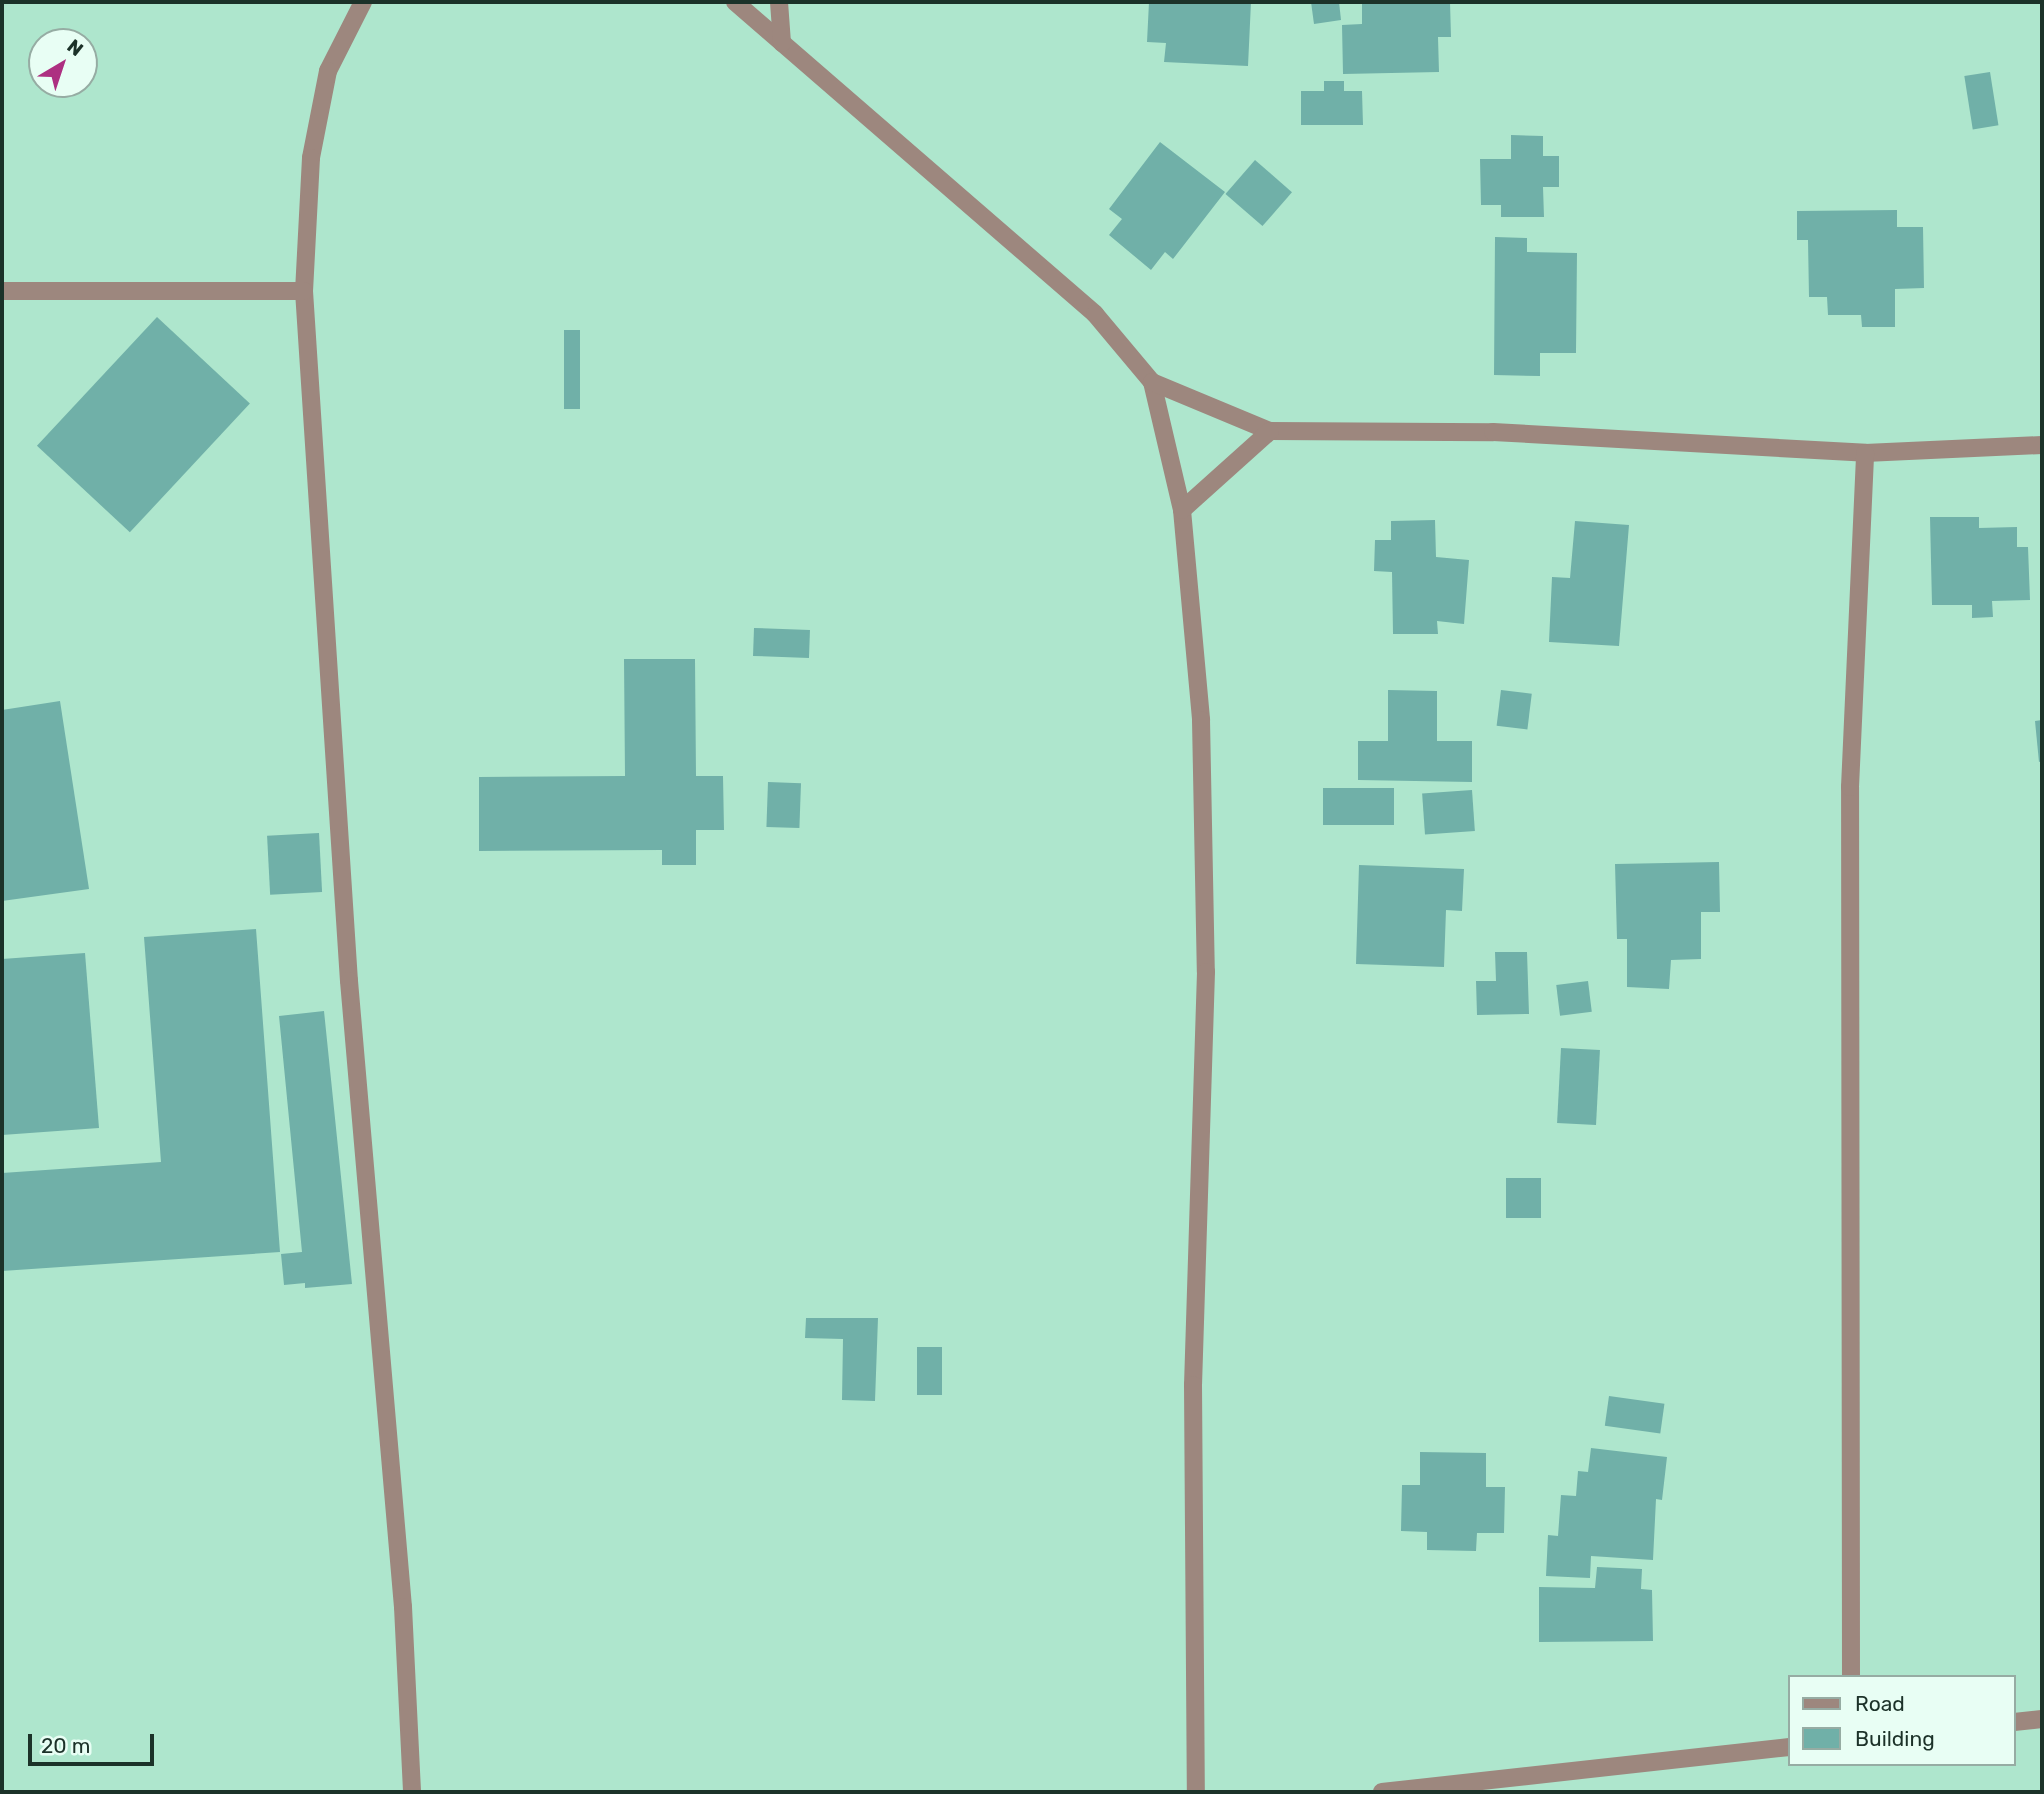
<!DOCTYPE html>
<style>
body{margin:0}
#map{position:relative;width:2044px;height:1794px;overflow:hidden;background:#aee6cd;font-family:Rubik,sans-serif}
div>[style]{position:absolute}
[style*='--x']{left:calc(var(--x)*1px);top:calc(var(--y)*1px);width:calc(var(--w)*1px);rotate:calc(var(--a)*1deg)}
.building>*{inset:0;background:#70b0a8;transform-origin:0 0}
.minor>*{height:18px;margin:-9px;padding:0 9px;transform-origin:9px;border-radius:9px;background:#9d877e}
span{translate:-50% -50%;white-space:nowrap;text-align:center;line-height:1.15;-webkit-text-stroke:5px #e8fef4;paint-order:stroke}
.frame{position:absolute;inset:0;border:4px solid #1c3229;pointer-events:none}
.legend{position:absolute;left:1788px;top:1675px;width:228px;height:91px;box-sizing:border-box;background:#e8fef4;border:2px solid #96aca3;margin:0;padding:9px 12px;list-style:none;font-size:21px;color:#1c3229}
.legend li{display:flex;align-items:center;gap:14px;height:35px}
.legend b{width:35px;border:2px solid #96aca3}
.north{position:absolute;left:28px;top:28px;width:70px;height:70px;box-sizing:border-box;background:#e8fef4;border:2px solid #96aca3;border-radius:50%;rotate:39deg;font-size:19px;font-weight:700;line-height:28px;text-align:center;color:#1c3229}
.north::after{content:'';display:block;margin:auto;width:24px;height:32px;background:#ad3081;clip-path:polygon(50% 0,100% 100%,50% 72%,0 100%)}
.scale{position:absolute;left:28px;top:1734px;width:126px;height:32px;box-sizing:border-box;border:4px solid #1c3229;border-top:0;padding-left:9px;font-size:21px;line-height:24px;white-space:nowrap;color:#1c3229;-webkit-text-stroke:5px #e8fef4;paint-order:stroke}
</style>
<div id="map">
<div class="building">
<div style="clip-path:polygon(1149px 2px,1251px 2px,1248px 66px,1164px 62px,1166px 43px,1147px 42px)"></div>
<div style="clip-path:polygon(1311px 2px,1339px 2px,1341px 20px,1314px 24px)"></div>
<div style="clip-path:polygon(1362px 2px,1450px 2px,1451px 37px,1438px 37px,1439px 72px,1343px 74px,1342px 25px,1362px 24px)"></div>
<div style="left:1990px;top:72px;width:54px;height:26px;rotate:81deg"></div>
<div style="clip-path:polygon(1324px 81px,1344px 81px,1344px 91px,1362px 91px,1363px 125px,1301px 125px,1301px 91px,1324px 91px)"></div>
<div style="clip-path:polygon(1511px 135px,1543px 136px,1543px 156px,1559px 156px,1559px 187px,1543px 187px,1544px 217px,1501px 217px,1501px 205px,1481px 205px,1480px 159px,1511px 159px)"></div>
<div style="clip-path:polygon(1160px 142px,1225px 192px,1173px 259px,1165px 252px,1151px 270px,1109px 235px,1122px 219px,1109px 209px)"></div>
<div style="left:1255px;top:160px;width:49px;height:45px;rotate:41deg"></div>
<div style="clip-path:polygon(1897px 210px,1897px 227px,1923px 227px,1924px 288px,1895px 289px,1895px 327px,1862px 327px,1861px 315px,1828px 315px,1827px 297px,1809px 297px,1808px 240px,1797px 240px,1797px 211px)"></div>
<div style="clip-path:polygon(1495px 237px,1527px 238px,1527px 252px,1577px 253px,1576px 353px,1540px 353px,1540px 376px,1494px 375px)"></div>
<div style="left:157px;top:317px;width:127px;height:176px;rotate:43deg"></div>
<div style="left:564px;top:330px;width:16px;height:79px"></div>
<div style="clip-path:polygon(1930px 517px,1979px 517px,1979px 528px,2017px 527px,2017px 547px,2028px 547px,2030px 600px,1992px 601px,1993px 617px,1972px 618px,1972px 605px,1932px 605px)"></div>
<div style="clip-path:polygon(1435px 520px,1436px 557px,1469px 560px,1464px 624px,1437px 621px,1438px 634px,1393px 634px,1392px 572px,1374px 571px,1375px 540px,1391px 540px,1391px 521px)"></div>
<div style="clip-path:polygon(1575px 521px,1629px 525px,1619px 646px,1549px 642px,1552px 577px,1570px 578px)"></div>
<div style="left:754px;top:628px;width:56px;height:28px;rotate:2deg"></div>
<div style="clip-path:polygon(624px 659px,695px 659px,696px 776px,723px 776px,724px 830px,696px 830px,696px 865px,662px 865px,662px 850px,479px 851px,479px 777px,625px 776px)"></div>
<div style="clip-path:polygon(1388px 690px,1437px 691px,1437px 741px,1472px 741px,1472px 782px,1358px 780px,1358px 741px,1388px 741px)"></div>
<div style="left:1501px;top:690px;width:31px;height:36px;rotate:7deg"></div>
<div style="clip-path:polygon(60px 701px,89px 889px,2px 901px,2px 710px)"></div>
<div style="clip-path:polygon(2042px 720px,2042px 761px,2039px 762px,2035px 721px)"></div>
<div style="left:768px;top:782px;width:33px;height:45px;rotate:2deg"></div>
<div style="left:1323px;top:788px;width:71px;height:37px"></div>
<div style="left:1472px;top:790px;width:41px;height:50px;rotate:86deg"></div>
<div style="left:319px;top:833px;width:59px;height:52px;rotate:87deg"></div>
<div style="clip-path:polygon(1719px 862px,1720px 912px,1701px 912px,1701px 959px,1671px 960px,1669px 989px,1627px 987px,1627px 939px,1617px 939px,1615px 864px)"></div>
<div style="clip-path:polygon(1359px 865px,1464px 869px,1462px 911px,1446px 910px,1444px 967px,1356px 964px)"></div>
<div style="clip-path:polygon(256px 929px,280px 1252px,2px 1271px,2px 1173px,161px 1162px,144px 937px)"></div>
<div style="clip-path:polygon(1495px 952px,1527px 952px,1529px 1014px,1477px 1015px,1476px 981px,1496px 981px)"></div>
<div style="clip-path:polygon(85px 953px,99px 1128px,2px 1135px,2px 959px)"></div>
<div style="left:1588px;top:981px;width:31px;height:32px;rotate:83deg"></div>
<div style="clip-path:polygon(324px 1011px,352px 1284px,305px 1288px,305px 1283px,284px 1285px,281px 1254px,302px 1252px,279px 1016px)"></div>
<div style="left:1561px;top:1048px;width:39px;height:75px;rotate:3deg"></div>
<div style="left:1506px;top:1178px;width:35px;height:40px"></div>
<div style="clip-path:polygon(806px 1318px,878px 1318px,875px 1401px,842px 1400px,843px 1339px,805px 1338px)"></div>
<div style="left:917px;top:1347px;width:25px;height:48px"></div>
<div style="left:1609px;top:1396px;width:56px;height:30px;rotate:8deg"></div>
<div style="clip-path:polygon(1591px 1448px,1667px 1457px,1662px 1500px,1656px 1499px,1653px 1560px,1591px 1556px,1590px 1578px,1546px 1576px,1548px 1535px,1558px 1536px,1561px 1495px,1576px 1496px,1578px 1471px,1588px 1472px)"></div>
<div style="clip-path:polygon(1420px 1452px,1486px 1453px,1486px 1487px,1505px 1487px,1504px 1533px,1477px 1533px,1476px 1551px,1427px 1550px,1427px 1532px,1401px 1531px,1402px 1485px,1420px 1485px)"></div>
<div style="clip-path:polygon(1597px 1567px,1642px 1569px,1641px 1589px,1652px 1590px,1653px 1641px,1539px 1642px,1539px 1587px,1595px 1588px)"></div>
</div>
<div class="minor">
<div style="--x:363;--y:2;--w:77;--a:116.9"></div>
<div style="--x:328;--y:71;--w:89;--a:101.1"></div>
<div style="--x:311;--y:158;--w:133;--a:93"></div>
<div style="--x:304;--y:291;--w:691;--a:86.27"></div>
<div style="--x:349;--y:981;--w:628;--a:85.07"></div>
<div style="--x:403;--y:1607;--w:185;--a:87.2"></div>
<div style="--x:735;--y:2;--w:476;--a:40.9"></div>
<div style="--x:1095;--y:314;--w:89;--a:50"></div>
<div style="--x:1152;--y:382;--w:131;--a:76.8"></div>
<div style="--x:1182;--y:510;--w:211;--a:84.8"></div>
<div style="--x:1201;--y:720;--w:252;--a:88.9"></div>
<div style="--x:1206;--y:972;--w:413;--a:91.8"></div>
<div style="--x:1193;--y:1385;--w:407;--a:89.6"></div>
<div style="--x:779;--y:2;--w:41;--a:85.8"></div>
<div style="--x:2;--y:291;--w:302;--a:0"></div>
<div style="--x:1152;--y:382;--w:128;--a:22.6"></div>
<div style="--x:1270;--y:431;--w:223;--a:0.3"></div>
<div style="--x:1493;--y:432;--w:373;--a:3.2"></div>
<div style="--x:1865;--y:453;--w:177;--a:-2.6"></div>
<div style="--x:1182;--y:510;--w:118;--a:-41.9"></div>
<div style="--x:1851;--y:1677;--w:890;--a:-90.06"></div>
<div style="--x:1850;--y:787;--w:334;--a:-87.4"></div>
<div style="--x:2014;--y:1722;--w:28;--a:-6"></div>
<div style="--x:1382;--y:1792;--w:410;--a:-6.3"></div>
</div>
<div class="frame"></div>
<ul class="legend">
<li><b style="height:9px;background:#9d877e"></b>Road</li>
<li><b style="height:19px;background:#70b0a8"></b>Building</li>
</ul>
<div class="north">N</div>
<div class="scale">20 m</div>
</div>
